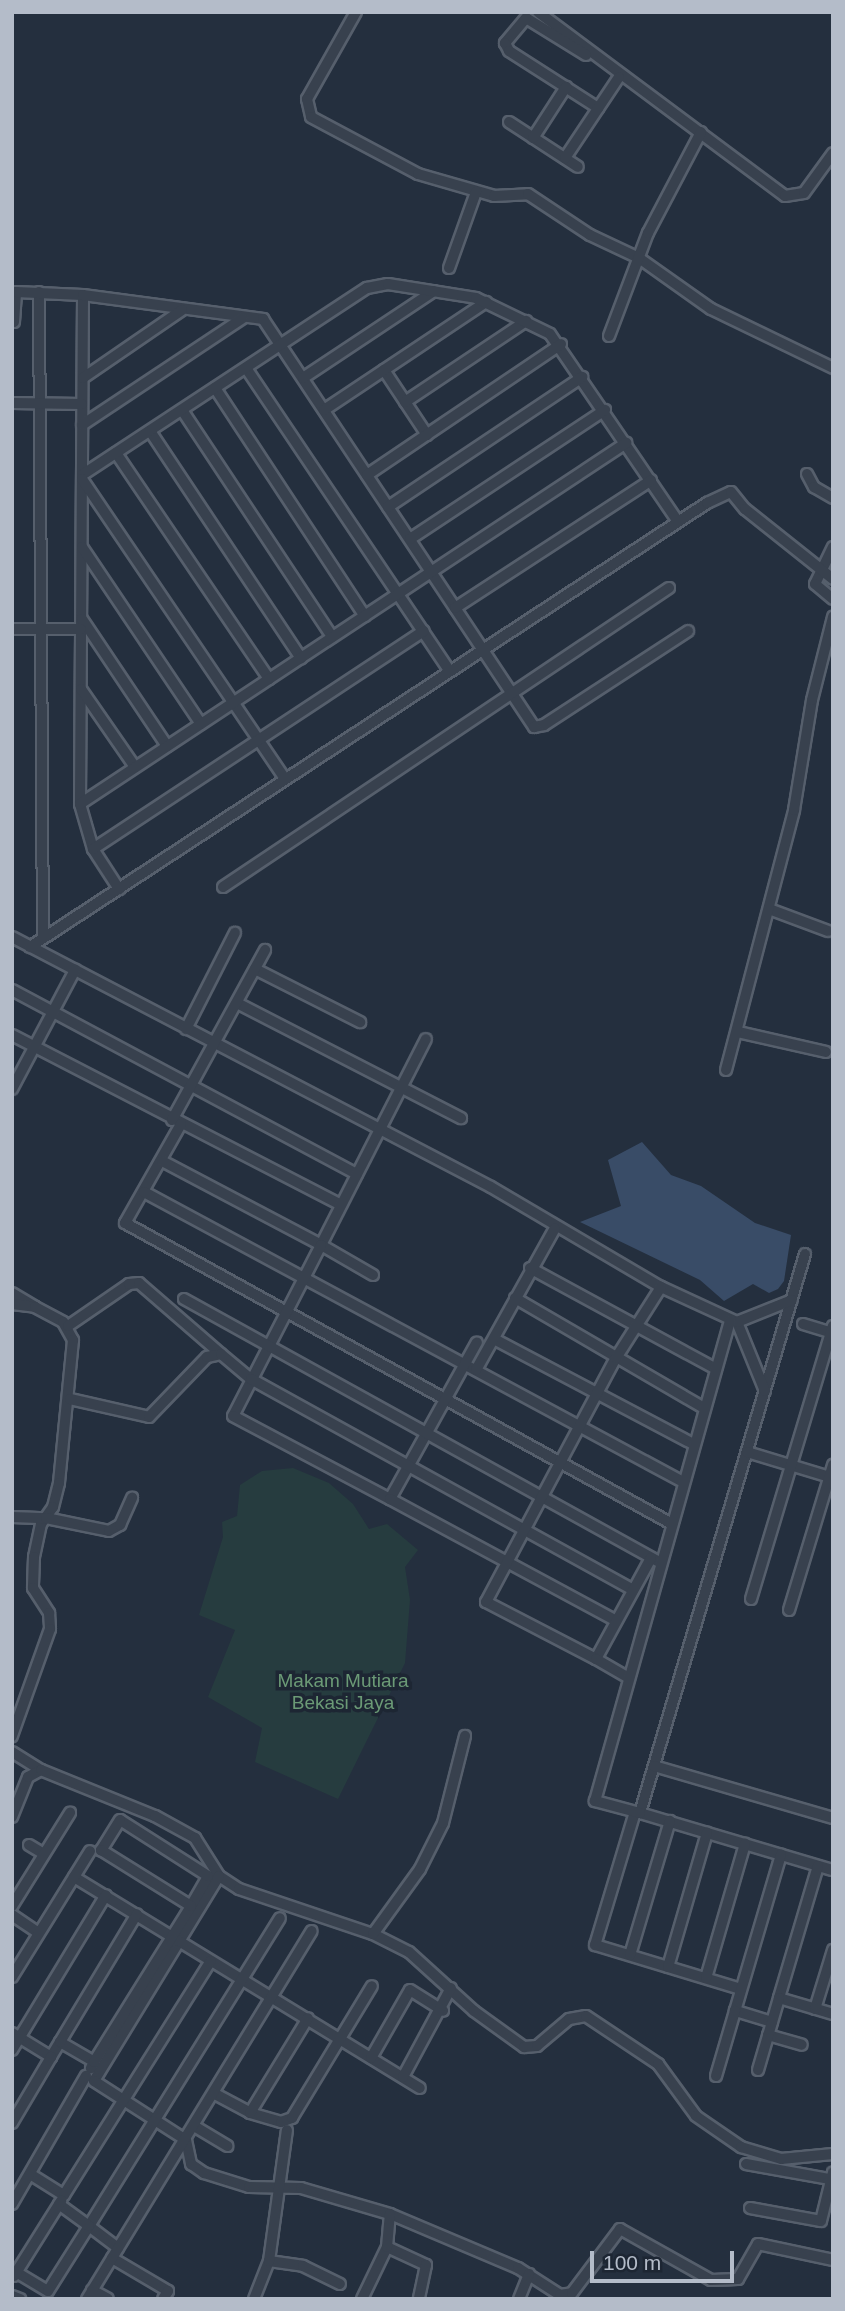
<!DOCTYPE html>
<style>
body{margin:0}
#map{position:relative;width:845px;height:2311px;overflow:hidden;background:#242f3e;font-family:Arial,sans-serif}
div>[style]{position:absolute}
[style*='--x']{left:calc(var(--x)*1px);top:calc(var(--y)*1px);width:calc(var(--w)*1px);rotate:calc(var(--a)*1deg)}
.green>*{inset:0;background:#263c3f}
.water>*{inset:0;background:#394c67}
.roads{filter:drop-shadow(2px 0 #565f6c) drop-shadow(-2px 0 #565f6c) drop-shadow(0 2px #565f6c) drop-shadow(0 -2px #565f6c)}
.street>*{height:10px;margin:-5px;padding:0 5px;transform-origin:5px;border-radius:5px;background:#38414e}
span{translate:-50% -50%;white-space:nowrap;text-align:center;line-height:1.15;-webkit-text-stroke:7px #1d2633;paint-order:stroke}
.park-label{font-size:19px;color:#6b9a76}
.frame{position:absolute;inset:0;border:14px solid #b4bcc9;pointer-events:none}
.scale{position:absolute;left:590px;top:2251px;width:144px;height:32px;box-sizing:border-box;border:4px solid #b4bcc9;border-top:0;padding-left:9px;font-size:21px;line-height:24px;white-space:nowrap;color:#b4bcc9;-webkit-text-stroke:5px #1d2633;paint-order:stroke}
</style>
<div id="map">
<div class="green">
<div style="clip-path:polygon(293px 1468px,329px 1483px,353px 1504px,369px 1529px,387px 1524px,418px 1550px,405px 1567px,410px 1600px,405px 1663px,338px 1799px,255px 1762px,262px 1728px,208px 1697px,235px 1630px,199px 1615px,223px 1537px,222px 1522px,237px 1516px,240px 1485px,262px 1471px)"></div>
</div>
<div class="water">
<div style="clip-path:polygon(642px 1142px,671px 1175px,701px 1186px,755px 1223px,791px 1235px,784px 1281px,778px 1289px,769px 1293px,753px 1284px,724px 1301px,700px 1280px,580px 1222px,621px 1206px,608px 1160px)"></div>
</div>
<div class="roads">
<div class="street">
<div style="--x:356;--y:12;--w:100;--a:119.4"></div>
<div style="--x:307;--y:99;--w:18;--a:77"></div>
<div style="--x:311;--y:117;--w:121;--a:28"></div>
<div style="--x:418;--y:174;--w:79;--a:16.1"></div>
<div style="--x:494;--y:196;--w:34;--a:-3"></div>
<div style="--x:528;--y:194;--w:74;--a:33.5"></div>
<div style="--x:590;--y:235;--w:54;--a:25.1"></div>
<div style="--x:639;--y:258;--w:88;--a:35.3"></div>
<div style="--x:711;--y:309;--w:136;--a:25.8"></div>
<div style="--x:538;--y:12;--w:308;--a:36.7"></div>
<div style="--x:785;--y:196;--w:19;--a:-9"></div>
<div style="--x:804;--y:193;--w:49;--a:-54.1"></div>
<div style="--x:586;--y:55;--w:70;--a:-148.3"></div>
<div style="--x:526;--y:18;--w:33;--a:130"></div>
<div style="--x:505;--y:43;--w:9;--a:63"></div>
<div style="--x:509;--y:51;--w:106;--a:32.6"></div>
<div style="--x:509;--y:122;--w:82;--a:33.1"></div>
<div style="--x:533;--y:138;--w:61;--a:-57.1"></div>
<div style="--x:565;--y:158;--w:97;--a:-56.3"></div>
<div style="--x:449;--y:268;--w:81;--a:-70.4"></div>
<div style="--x:39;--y:292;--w:646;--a:89.65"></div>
<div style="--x:83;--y:295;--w:509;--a:90.34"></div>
<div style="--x:80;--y:804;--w:47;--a:73.9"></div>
<div style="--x:93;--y:849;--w:48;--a:57"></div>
<div style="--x:14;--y:322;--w:30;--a:-86"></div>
<div style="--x:16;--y:292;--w:67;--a:2.6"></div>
<div style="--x:83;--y:295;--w:182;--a:7.6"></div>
<div style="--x:263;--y:319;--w:490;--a:56.4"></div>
<div style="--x:534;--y:727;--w:10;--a:-11"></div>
<div style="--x:544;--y:725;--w:172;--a:-33.1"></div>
<div style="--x:609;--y:336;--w:110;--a:-69.3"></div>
<div style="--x:648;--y:233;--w:114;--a:-62.3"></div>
<div style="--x:246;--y:368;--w:364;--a:56.1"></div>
<div style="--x:384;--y:370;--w:78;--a:56.5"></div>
<div style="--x:83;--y:378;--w:120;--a:-34.5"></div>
<div style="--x:303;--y:378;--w:157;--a:-33.6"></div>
<div style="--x:215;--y:388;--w:273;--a:56.7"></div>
<div style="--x:405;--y:402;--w:146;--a:-33.8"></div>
<div style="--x:12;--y:403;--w:70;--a:0.8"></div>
<div style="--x:182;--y:410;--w:272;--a:56.5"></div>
<div style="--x:324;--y:410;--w:195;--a:-33.7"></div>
<div style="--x:82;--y:425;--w:193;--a:-33.6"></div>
<div style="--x:150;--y:431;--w:273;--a:56.4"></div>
<div style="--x:116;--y:453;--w:273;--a:55.9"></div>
<div style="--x:807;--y:474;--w:15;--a:62"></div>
<div style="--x:814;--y:487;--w:22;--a:30"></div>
<div style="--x:82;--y:475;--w:341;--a:-33.3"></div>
<div style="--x:367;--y:288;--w:21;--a:-11"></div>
<div style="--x:388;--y:284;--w:89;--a:9"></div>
<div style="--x:476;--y:298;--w:82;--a:25.9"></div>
<div style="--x:550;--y:334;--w:225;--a:55.7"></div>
<div style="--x:367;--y:475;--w:234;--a:-34"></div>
<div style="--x:82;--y:479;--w:362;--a:55.9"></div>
<div style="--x:388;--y:507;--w:234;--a:-33.8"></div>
<div style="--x:410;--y:539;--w:234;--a:-33.5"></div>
<div style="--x:82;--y:547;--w:213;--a:56.1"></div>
<div style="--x:833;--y:547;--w:41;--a:115.9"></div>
<div style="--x:815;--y:584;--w:23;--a:40"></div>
<div style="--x:455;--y:608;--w:234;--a:-33.1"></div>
<div style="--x:82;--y:619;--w:153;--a:56.2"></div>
<div style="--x:12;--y:629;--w:69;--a:0"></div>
<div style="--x:81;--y:689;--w:95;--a:55.3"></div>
<div style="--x:80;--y:804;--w:655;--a:-33.47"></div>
<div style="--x:93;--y:849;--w:396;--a:-33.4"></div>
<div style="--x:223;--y:887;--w:537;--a:-33.84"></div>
<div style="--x:769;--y:909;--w:63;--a:20.4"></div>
<div style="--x:12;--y:937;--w:540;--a:27.56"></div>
<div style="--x:491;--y:1187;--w:197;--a:30.5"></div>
<div style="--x:661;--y:1287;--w:84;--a:24.7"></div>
<div style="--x:30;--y:947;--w:810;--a:-33.26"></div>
<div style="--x:707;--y:503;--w:26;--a:-25"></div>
<div style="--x:731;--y:492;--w:22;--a:51"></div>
<div style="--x:745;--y:509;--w:112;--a:38.5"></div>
<div style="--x:255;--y:969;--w:118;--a:26.8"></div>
<div style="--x:12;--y:990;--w:391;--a:28.1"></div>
<div style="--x:237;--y:1003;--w:252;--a:27.2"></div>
<div style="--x:186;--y:1029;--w:108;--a:-63"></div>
<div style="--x:738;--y:1032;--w:90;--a:12.8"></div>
<div style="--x:12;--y:1035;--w:370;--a:27.3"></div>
<div style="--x:726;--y:1070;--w:269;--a:-75.3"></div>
<div style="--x:794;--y:810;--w:111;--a:-80.7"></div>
<div style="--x:812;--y:700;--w:86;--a:-75.8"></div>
<div style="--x:12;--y:1089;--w:135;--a:-62.1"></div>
<div style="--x:172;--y:1120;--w:194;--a:-61.3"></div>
<div style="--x:181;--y:1124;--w:114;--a:119.5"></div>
<div style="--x:125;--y:1223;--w:624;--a:28.82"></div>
<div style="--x:162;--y:1161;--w:180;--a:27.8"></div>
<div style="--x:321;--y:1245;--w:231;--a:-63"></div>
<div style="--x:144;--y:1192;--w:612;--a:28.28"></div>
<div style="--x:805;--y:1254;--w:583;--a:106.45"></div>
<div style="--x:640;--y:1813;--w:201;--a:16.5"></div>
<div style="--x:530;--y:1268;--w:209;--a:28.5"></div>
<div style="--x:373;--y:1275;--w:60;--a:-150"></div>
<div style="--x:321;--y:1245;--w:192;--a:117.2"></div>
<div style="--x:233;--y:1416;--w:178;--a:27.9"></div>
<div style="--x:390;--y:1499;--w:179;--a:-61"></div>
<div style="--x:12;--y:1293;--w:26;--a:31"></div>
<div style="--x:515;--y:1298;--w:216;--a:30.2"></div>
<div style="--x:184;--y:1299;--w:545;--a:28.96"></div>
<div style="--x:12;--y:1304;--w:23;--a:7"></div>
<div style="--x:35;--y:1307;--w:32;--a:28"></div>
<div style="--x:63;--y:1322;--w:21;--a:61"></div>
<div style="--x:73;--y:1340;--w:144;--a:95.6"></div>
<div style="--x:59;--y:1483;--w:25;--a:104"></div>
<div style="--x:53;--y:1507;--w:21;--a:125"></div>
<div style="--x:41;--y:1524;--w:34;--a:102"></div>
<div style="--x:34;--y:1557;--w:31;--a:92"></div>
<div style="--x:33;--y:1588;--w:30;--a:57"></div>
<div style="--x:49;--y:1613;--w:16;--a:86"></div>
<div style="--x:50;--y:1629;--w:114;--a:109.6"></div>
<div style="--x:803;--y:1324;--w:31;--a:17"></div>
<div style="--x:68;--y:1326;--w:74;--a:-34.5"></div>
<div style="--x:129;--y:1284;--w:10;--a:-6"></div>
<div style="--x:139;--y:1283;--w:108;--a:40.9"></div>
<div style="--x:494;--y:1339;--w:225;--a:27.8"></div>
<div style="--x:476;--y:1370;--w:162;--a:-60.9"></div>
<div style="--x:765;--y:1391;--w:74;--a:-112.1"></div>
<div style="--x:737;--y:1322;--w:59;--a:-21.8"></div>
<div style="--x:70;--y:1399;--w:81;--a:12.8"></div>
<div style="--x:149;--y:1417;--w:83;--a:-46"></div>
<div style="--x:207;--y:1357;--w:14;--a:-12"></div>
<div style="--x:221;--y:1354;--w:39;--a:40"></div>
<div style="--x:251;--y:1379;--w:435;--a:28.9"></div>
<div style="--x:747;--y:1452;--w:90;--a:16.8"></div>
<div style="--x:390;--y:1499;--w:255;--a:28.3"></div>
<div style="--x:12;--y:1517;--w:34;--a:2"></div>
<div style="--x:46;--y:1518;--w:64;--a:11.7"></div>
<div style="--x:109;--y:1531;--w:13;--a:-29"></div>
<div style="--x:120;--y:1525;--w:30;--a:-66"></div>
<div style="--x:651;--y:1558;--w:115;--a:118.6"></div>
<div style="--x:596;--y:1659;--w:124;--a:-152.6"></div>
<div style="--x:486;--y:1602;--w:276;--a:-62"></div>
<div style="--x:616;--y:1358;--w:84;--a:-57.6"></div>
<div style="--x:751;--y:1599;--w:285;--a:-73.3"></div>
<div style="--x:789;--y:1610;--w:152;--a:-73.1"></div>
<div style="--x:596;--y:1659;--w:38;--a:30"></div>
<div style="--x:12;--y:1752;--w:34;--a:32"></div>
<div style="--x:654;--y:1766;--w:186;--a:16.2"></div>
<div style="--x:635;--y:1812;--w:139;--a:106.7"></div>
<div style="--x:595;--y:1945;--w:152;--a:16.8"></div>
<div style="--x:640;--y:1813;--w:47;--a:-165.1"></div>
<div style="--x:595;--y:1801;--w:500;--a:-74.3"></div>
<div style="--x:12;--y:1817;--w:43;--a:-68.2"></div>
<div style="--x:28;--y:1777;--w:15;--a:-28"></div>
<div style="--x:41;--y:1770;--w:123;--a:22"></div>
<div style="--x:155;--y:1816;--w:46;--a:28.8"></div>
<div style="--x:195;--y:1838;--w:45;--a:57.7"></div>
<div style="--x:219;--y:1876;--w:24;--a:33"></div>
<div style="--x:239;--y:1889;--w:141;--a:18.6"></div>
<div style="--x:373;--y:1934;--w:40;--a:26.6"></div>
<div style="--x:409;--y:1952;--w:88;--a:42.2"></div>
<div style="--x:474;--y:2011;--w:62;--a:35.8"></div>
<div style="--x:524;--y:2047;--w:13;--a:-4"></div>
<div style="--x:537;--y:2046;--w:42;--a:-40.2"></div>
<div style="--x:569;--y:2019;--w:17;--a:-10"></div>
<div style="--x:586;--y:2016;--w:87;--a:33.7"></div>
<div style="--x:658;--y:2064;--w:64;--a:53.8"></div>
<div style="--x:696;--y:2116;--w:55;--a:34.6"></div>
<div style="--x:741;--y:2147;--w:42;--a:16.7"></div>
<div style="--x:781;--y:2159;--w:52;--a:-5.5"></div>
<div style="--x:29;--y:1845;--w:17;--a:31"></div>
<div style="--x:818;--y:1866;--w:138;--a:106.5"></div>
<div style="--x:779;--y:1998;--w:56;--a:16.5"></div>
<div style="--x:219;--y:1876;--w:240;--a:121.4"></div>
<div style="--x:94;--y:2081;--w:109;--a:32.7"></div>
<div style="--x:186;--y:2140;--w:25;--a:78"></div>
<div style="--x:191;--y:2164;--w:16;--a:35"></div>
<div style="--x:204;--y:2173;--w:47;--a:17.3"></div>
<div style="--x:249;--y:2187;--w:52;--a:1.1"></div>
<div style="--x:301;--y:2188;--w:93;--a:16.3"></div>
<div style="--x:390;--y:2214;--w:139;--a:22.9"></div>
<div style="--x:518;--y:2268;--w:50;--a:32.7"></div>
<div style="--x:560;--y:2295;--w:12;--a:-9"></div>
<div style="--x:572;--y:2293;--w:80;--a:-53.1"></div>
<div style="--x:620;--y:2229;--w:104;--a:29.3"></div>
<div style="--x:711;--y:2280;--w:27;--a:-2"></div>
<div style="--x:738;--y:2279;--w:40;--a:-60.3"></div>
<div style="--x:758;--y:2244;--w:77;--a:12"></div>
<div style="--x:74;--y:1877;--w:405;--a:31.4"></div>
<div style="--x:12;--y:1906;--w:110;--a:-58.1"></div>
<div style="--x:12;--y:1915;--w:32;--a:34"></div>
<div style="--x:373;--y:1934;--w:80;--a:-54.1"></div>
<div style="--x:420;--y:1869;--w:51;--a:-63.4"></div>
<div style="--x:443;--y:1823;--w:90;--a:-75.8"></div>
<div style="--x:630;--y:1955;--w:140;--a:-73.4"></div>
<div style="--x:668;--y:1967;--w:140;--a:-73.8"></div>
<div style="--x:12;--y:1977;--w:148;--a:-58.2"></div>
<div style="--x:706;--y:1978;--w:140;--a:-73.8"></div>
<div style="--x:815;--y:2009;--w:62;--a:-73"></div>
<div style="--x:772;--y:2022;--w:39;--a:-163"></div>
<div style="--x:735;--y:2011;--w:163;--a:-73.6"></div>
<div style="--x:12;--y:2033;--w:46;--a:31.6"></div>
<div style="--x:51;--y:2057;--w:17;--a:-59"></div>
<div style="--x:60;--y:2042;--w:39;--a:30"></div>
<div style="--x:94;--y:2062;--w:7;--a:117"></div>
<div style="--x:768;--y:2035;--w:35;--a:16"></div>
<div style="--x:60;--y:2042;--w:149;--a:-59"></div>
<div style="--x:12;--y:2050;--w:181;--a:-58.8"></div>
<div style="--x:371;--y:2058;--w:78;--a:-60.2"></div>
<div style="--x:410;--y:1990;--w:39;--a:32"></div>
<div style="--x:94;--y:2062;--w:184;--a:-58.1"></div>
<div style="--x:191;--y:1906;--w:34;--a:-60"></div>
<div style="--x:208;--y:1876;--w:104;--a:-147.5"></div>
<div style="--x:120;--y:1820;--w:36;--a:122"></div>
<div style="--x:101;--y:1850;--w:106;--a:31.9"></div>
<div style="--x:758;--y:2070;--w:75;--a:-73.7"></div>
<div style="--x:716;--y:2076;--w:68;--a:-73.7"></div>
<div style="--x:403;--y:2077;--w:101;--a:-61.7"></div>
<div style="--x:215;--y:2094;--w:40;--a:28"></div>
<div style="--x:250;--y:2113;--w:32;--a:16"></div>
<div style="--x:281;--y:2122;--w:12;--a:-20"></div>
<div style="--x:292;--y:2118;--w:154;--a:-58.8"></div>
<div style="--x:250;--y:2113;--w:111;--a:-58.6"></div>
<div style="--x:12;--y:2123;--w:77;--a:-59.4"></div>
<div style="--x:194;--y:2126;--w:39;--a:31"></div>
<div style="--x:746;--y:2164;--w:84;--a:10.2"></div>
<div style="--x:30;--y:2174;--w:40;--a:32"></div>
<div style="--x:64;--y:2195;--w:276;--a:-57.9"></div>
<div style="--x:12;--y:2204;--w:148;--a:-60"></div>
<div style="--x:750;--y:2208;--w:72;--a:10.4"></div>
<div style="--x:821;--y:2221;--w:50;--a:-76.2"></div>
<div style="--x:387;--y:2247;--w:43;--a:24.8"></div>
<div style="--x:426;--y:2265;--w:35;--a:102"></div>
<div style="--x:118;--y:2248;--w:36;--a:-143"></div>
<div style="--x:89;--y:2226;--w:362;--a:-58.2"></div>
<div style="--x:112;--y:2258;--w:65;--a:30.5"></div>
<div style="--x:168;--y:2291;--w:9;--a:122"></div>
<div style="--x:269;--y:2261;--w:34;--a:8"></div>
<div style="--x:303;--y:2266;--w:41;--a:25.9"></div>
<div style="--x:16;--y:2272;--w:37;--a:31"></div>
<div style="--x:48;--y:2291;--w:77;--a:-57.8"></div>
<div style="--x:89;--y:2226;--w:37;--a:-144"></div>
<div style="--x:14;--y:2276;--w:89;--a:-57.9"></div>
<div style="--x:92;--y:2290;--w:18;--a:29"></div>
<div style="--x:12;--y:2296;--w:9;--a:21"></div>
<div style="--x:87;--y:2299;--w:431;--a:-58.6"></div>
<div style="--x:254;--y:2299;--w:41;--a:-68.5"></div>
<div style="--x:269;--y:2261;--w:132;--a:-82.2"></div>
<div style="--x:362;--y:2299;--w:58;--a:-64.3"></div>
<div style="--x:387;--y:2247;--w:33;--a:-85"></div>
<div style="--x:519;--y:2299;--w:27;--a:-68"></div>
</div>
</div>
<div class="park-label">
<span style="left:343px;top:1692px">Makam Mutiara<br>Bekasi Jaya</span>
</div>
<div class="frame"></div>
<div class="scale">100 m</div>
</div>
